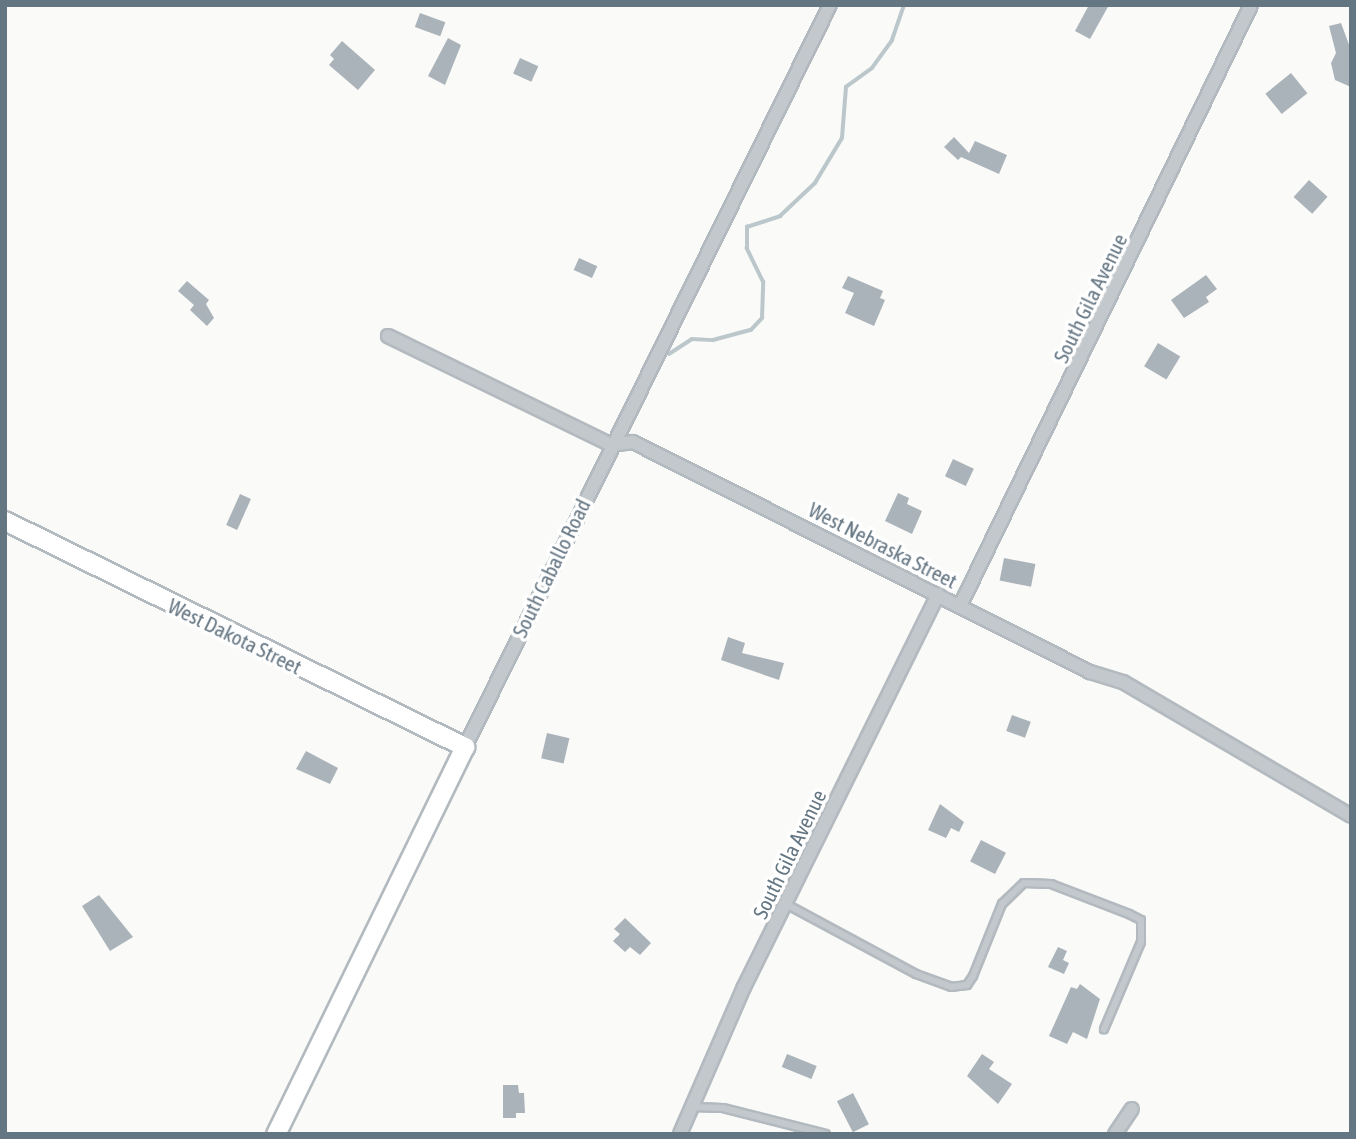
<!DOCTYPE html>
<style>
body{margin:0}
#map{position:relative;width:1356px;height:1139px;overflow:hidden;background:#fafaf8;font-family:"Asap Condensed",sans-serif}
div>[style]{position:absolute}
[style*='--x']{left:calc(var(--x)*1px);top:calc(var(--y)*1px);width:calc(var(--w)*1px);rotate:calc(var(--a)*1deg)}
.stream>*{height:3.5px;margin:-1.75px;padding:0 1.75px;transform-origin:1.75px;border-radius:1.75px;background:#bbc7cb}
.building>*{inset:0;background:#aab3b9;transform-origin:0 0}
.roads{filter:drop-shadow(2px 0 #b3babf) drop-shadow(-2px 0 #b3babf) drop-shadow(0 2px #b3babf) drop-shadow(0 -2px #b3babf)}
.lane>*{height:6px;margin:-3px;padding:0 3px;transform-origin:3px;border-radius:3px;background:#c3c8cc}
.street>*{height:12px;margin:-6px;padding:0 6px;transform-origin:6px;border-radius:6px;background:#c3c8cc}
.secondary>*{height:18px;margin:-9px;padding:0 9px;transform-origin:9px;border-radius:9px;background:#fff}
span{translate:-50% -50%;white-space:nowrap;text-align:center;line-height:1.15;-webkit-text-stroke:7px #fff;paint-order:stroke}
.street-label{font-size:21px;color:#657683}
.frame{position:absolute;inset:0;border:7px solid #657683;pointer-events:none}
</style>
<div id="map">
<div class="stream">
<div style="--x:669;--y:354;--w:27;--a:-33"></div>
<div style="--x:692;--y:339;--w:21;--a:3"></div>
<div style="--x:713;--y:340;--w:39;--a:-15"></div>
<div style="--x:751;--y:330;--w:16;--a:-47"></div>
<div style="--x:762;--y:318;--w:36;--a:-88"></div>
<div style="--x:763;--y:282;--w:37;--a:-116"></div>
<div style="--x:747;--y:249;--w:22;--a:-90"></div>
<div style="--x:747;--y:227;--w:35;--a:-18"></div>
<div style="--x:780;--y:216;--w:48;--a:-43.3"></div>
<div style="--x:815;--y:183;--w:52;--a:-59"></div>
<div style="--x:842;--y:138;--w:51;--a:-85.5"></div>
<div style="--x:846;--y:87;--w:32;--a:-36"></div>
<div style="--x:872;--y:68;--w:34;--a:-54"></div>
<div style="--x:892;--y:40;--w:37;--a:-71"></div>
</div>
<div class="building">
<div style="clip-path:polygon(1089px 5px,1109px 5px,1090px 39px,1075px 31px)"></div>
<div style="left:420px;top:13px;width:27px;height:15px;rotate:20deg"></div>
<div style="clip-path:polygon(1341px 23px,1351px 50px,1351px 87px,1335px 80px,1331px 63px,1336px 53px,1329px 26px)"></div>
<div style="clip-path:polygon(448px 38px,461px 45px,445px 85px,428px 76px)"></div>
<div style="clip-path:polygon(342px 41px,375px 70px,358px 90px,329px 65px,334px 59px,330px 55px)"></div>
<div style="left:520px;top:58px;width:20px;height:17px;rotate:24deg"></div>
<div style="left:1291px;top:73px;width:26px;height:33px;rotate:51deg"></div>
<div style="clip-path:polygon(954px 137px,969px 153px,975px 141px,1007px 155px,999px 174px,961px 157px,958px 160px,944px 147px)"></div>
<div style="left:1309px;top:180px;width:25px;height:23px;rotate:42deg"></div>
<div style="left:579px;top:258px;width:20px;height:13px;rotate:24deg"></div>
<div style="clip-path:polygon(1206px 275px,1217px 289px,1206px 297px,1209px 302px,1184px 318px,1171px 300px)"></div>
<div style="clip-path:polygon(848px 276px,883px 291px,880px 298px,885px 300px,874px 326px,845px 313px,854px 293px,842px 288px)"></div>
<div style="clip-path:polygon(187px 281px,209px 300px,206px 304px,214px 318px,207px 326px,190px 310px,194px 305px,178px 291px)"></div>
<div style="left:1158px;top:343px;width:26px;height:27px;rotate:31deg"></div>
<div style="left:953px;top:459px;width:23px;height:19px;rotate:25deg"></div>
<div style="clip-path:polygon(898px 493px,909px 498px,907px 504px,922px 511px,912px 534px,885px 521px)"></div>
<div style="left:240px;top:494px;width:12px;height:34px;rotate:24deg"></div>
<div style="left:1004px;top:558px;width:32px;height:23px;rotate:11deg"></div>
<div style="clip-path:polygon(728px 637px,745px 643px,742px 653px,784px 663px,779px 680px,721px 660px)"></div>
<div style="left:1012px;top:715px;width:20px;height:17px;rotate:20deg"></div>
<div style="left:547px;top:733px;width:23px;height:26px;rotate:13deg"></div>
<div style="clip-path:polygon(306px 751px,338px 768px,330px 784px,296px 769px)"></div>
<div style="clip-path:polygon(940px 804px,964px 822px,959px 832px,951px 828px,946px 838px,928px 830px)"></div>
<div style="left:981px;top:840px;width:28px;height:24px;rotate:27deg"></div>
<div style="clip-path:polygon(99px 895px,133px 937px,110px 951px,82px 906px)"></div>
<div style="clip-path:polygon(625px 918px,651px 943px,640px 955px,630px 947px,625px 952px,613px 941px,620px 934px,614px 929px)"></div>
<div style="clip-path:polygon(1058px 947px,1067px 951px,1063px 960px,1069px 963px,1064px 974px,1048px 967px)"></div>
<div style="clip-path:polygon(1080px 984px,1100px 999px,1087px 1039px,1073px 1032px,1067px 1044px,1049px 1036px,1071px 987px,1077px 989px)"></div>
<div style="left:787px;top:1054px;width:32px;height:14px;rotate:22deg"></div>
<div style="clip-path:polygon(982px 1054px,994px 1062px,989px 1069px,1012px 1084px,998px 1104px,967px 1076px)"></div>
<div style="clip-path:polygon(503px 1085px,518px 1085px,519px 1093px,524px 1093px,525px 1113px,516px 1113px,516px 1118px,503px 1118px)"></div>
<div style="left:853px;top:1093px;width:35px;height:18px;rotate:63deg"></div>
</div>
<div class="roads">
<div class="lane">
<div style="--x:786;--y:904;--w:148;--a:28.3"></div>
<div style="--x:916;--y:974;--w:37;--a:20"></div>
<div style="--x:951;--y:987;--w:16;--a:-7"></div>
<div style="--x:967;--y:985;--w:11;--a:-56"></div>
<div style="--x:973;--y:976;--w:78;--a:-68.1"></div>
<div style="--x:1002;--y:904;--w:30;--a:-44"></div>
<div style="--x:1024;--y:883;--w:27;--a:2"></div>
<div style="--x:1051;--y:884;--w:84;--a:21"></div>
<div style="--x:1129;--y:914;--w:13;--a:27"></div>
<div style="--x:1141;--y:920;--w:22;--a:90"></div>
<div style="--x:1141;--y:942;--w:95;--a:113"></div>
<div style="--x:692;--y:1107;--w:31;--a:2"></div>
<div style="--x:723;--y:1108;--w:106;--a:14.2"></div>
</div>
<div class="street">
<div style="--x:388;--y:336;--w:248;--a:26"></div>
<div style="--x:611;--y:445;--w:22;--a:-8"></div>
<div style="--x:633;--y:442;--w:512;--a:26.72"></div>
<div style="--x:1090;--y:672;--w:34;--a:17"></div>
<div style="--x:1123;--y:682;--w:264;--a:30.4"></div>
<div style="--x:960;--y:606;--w:668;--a:-64.16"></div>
<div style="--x:465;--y:747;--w:827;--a:-63.81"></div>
<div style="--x:680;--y:1134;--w:160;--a:-66.5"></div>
<div style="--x:744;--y:987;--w:438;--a:-63.7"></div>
<div style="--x:1115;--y:1134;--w:30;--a:-56"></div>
</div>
<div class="secondary">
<div style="--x:5;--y:521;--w:513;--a:26.17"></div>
<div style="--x:465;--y:747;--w:431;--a:116"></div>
</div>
</div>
<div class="street-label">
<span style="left:1090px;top:298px;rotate:-64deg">South Gila Avenue</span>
<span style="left:883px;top:545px;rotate:27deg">West Nebraska Street</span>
<span style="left:551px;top:568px;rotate:-64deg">South Caballo Road</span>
<span style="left:235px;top:636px;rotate:26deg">West Dakota Street</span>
<span style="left:789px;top:854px;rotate:-64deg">South Gila Avenue</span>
</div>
<div class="frame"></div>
</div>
